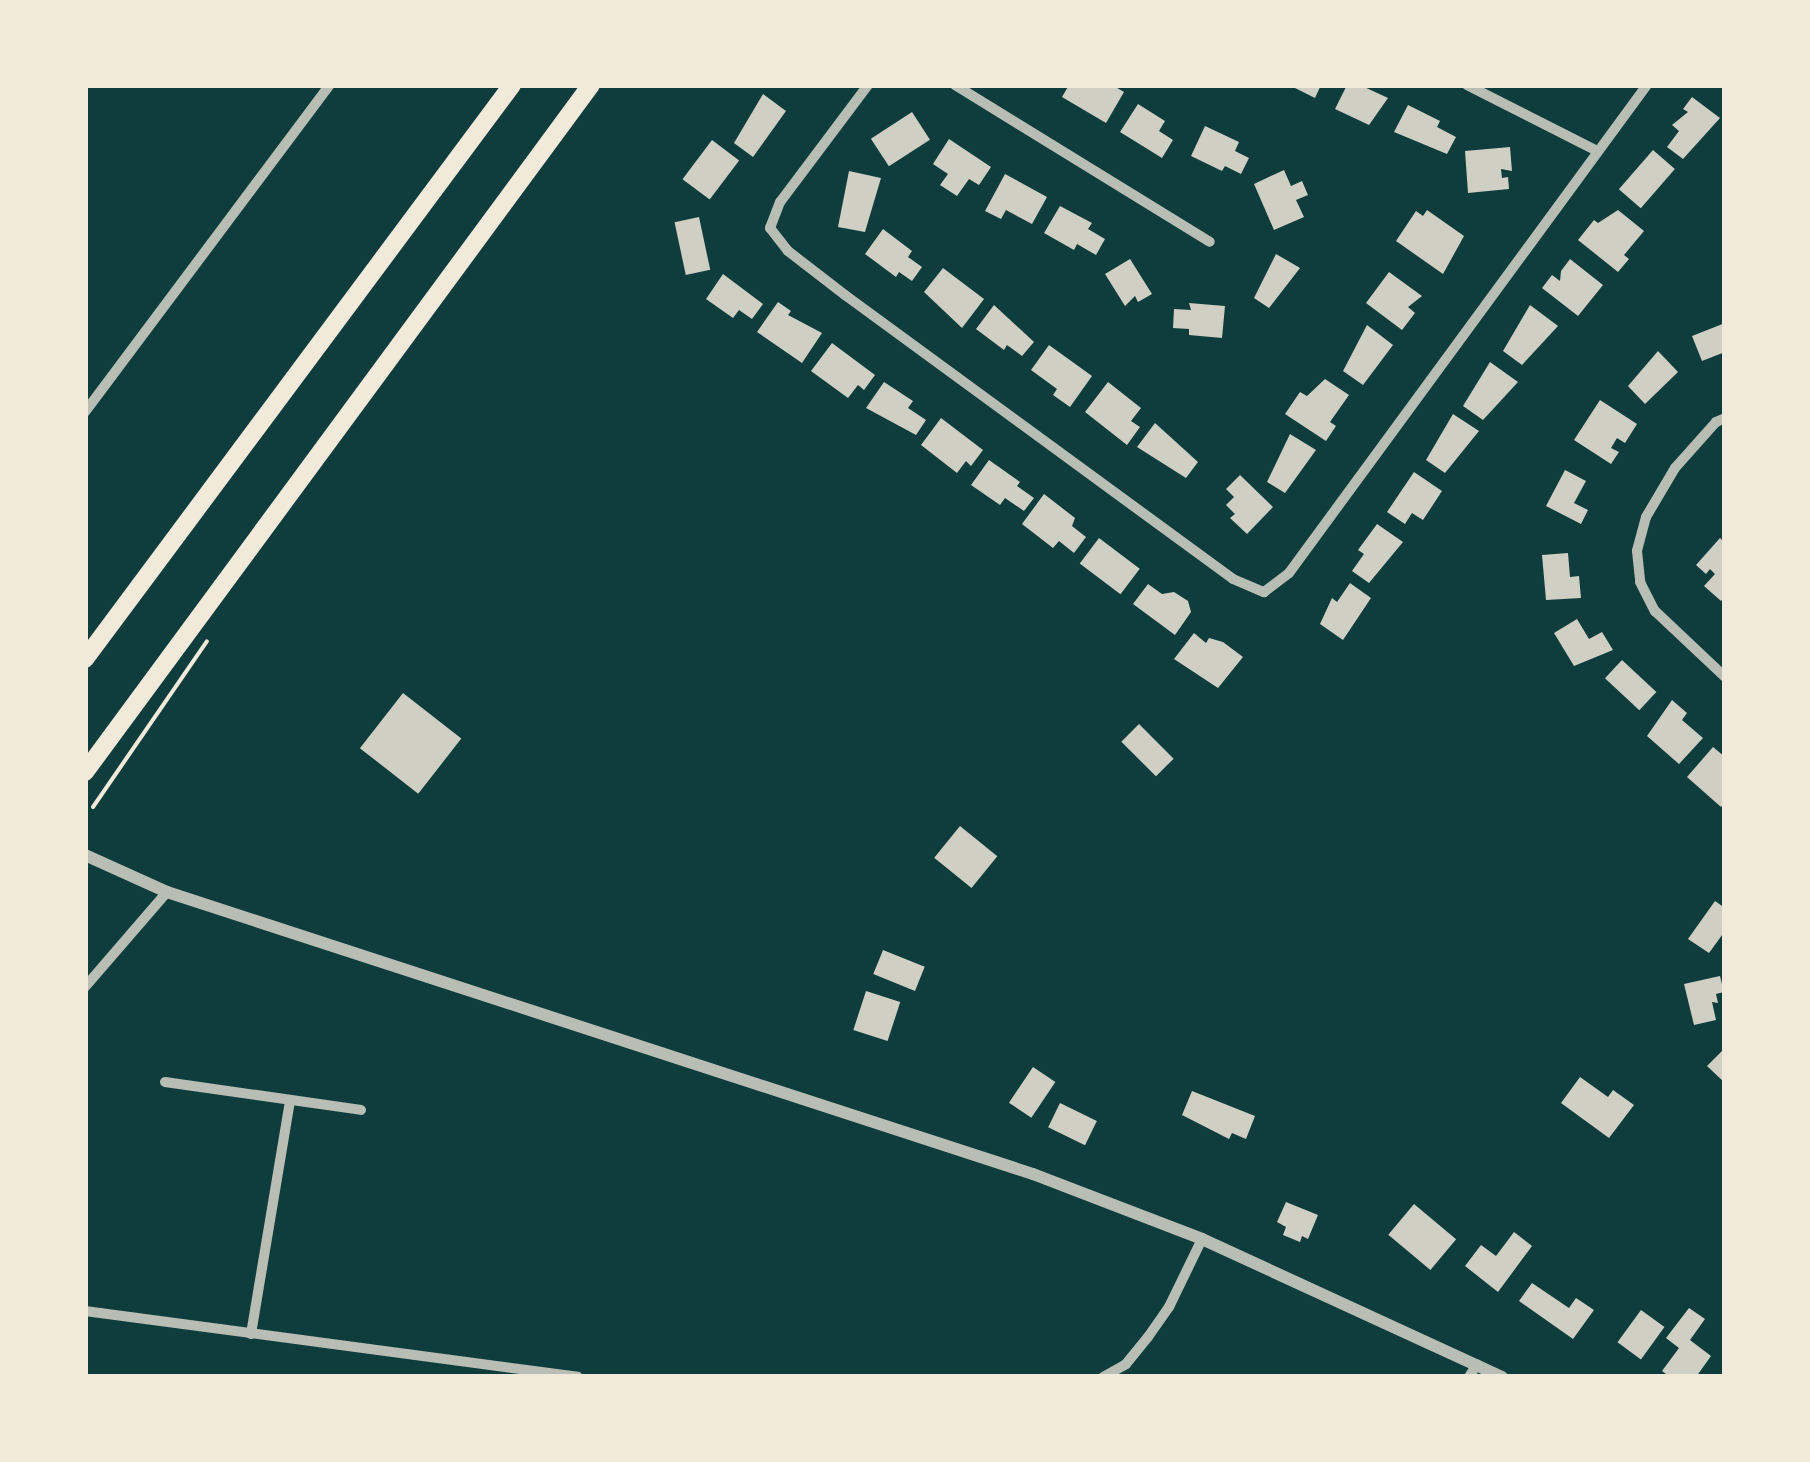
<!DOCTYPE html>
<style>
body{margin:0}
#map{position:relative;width:1810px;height:1462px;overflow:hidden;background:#0f3d3e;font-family:"Nunito Sans",sans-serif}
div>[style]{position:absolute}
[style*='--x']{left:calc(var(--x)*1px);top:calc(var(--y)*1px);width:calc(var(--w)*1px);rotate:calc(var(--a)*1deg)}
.building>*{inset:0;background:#cfcfc3;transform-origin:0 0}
.path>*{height:4px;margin:-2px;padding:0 2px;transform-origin:2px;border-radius:2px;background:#f1e9da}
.minor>*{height:10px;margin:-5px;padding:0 5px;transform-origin:5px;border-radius:5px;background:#b8beb3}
.tertiary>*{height:12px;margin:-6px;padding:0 6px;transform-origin:6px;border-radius:6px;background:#b8beb3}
.trunk>*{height:18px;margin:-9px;padding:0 9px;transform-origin:9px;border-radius:9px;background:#f1e9da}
span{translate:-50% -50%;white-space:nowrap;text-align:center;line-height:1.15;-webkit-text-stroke:10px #f1e9da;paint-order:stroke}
.frame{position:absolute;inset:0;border:88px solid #f1e9da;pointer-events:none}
</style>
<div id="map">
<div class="building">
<div style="clip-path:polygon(1069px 85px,1112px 85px,1124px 92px,1106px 123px,1062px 97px)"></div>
<div style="clip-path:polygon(1289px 85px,1321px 85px,1315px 98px)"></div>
<div style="clip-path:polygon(1347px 85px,1360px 85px,1388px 98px,1369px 125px,1335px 109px)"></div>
<div style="clip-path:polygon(763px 94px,786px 111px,753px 157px,734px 143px)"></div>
<div style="clip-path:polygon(1692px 97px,1720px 118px,1683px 159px,1667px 147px,1679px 131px,1672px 125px,1688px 112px,1683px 109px)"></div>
<div style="clip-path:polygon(1138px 104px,1165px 121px,1159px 131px,1173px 140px,1162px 158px,1120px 132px)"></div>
<div style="clip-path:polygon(1408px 105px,1440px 121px,1437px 127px,1456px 137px,1447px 154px,1394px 132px)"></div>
<div style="left:912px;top:112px;width:33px;height:49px;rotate:57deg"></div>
<div style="clip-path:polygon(1205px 126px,1239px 142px,1235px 151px,1249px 158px,1241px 174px,1225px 166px,1222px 171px,1191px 156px)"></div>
<div style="clip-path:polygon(949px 139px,991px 167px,979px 185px,969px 179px,957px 196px,940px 185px,948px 174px,933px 164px)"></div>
<div style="left:712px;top:140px;width:34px;height:49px;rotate:37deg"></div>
<div style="clip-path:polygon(1510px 147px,1512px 171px,1501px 169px,1502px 178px,1508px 177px,1509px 189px,1468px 193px,1465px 151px)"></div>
<div style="left:1653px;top:150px;width:29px;height:52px;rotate:41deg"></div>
<div style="clip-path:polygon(1284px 170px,1291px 186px,1302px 181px,1308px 195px,1296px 200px,1304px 217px,1274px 230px,1254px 184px)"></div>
<div style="clip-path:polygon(849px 171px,881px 178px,865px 232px,838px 227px)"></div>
<div style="clip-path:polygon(1005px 174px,1047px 197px,1032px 224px,1006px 210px,1001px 219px,985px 211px)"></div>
<div style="clip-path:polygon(1060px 206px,1092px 223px,1088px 229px,1105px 239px,1096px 255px,1077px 244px,1074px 250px,1044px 233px)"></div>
<div style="clip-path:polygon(1427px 210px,1464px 236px,1443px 274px,1396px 241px,1416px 211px,1423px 216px)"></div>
<div style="clip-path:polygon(1618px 210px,1644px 231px,1624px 255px,1629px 259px,1618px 272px,1578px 240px,1594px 220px,1598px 223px)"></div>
<div style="left:699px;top:217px;width:54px;height:25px;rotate:78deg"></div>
<div style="clip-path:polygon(883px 229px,912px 251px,908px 257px,922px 267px,912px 281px,899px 272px,896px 277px,865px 254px)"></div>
<div style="clip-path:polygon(1276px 254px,1300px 268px,1269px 308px,1254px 298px)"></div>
<div style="clip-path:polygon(1130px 259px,1152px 294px,1138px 302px,1135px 296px,1125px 306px,1105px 274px)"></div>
<div style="clip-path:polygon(1570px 259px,1603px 285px,1578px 316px,1542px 288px,1552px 275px,1560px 281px,1561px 271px)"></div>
<div style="clip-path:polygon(943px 268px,984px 299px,962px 328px,924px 292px)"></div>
<div style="clip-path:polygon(1389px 272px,1422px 296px,1408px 307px,1415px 313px,1402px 330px,1366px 303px)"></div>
<div style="clip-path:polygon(723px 274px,763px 304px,752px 319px,739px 310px,733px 318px,706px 299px)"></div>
<div style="clip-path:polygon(778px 302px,791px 311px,788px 315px,822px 333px,802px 363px,757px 332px)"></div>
<div style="clip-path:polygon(1189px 303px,1225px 306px,1222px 338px,1189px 335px,1189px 329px,1173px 328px,1174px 309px,1191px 310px)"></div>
<div style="clip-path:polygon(994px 305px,1034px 342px,1022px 356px,1007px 345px,1004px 350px,976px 329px)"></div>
<div style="clip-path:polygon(1530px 305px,1558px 326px,1522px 365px,1503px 351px)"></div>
<div style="clip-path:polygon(1725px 323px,1725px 352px,1702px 361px,1692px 336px)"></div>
<div style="clip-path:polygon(1367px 325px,1393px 345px,1363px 385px,1343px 371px)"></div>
<div style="clip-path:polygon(832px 343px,875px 375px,864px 390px,858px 385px,848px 398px,811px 371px)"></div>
<div style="clip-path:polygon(1049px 345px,1092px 376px,1070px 407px,1053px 395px,1057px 389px,1031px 370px)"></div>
<div style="clip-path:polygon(1658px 351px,1678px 372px,1645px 404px,1628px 386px)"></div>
<div style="clip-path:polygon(1490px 362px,1518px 382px,1483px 420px,1463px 406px)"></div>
<div style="clip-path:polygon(1325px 379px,1349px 395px,1330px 422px,1336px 426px,1326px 441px,1285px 414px,1300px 392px,1307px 396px)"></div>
<div style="clip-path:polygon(884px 382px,913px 401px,908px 408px,926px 420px,916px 435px,866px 408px)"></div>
<div style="clip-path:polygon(1108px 382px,1141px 408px,1131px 421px,1140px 427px,1127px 445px,1085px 412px)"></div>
<div style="clip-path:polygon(1600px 400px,1637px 424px,1625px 443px,1617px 438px,1611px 448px,1619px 452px,1611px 464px,1574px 440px)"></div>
<div style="clip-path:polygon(1453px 414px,1479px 431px,1445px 473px,1426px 460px)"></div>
<div style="clip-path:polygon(941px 418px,983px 450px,971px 466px,966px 461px,957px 473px,921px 445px)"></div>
<div style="clip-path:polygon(1155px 423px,1198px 462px,1186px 478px,1137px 447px)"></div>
<div style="clip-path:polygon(1290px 434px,1316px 450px,1285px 493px,1267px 482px)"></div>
<div style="clip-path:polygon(989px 460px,1020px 482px,1017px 486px,1034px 498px,1024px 511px,1005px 498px,1000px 505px,971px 485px)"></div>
<div style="clip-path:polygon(1565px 470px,1586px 481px,1574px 503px,1588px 510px,1581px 524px,1546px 506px)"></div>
<div style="clip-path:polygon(1414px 472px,1442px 491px,1423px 520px,1412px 513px,1405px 524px,1387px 512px)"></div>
<div style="clip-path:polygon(1240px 475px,1273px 507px,1247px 534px,1230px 518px,1235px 514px,1226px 505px,1234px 497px,1226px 489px)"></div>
<div style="clip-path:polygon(1044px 494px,1075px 518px,1072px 526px,1086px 537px,1074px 553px,1059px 541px,1053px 548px,1022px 524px)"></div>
<div style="clip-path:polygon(1377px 524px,1403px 542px,1369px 583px,1352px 571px,1364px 554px,1358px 550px)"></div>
<div style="left:1099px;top:538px;width:51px;height:32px;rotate:37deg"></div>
<div style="clip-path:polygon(1720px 538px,1725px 543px,1725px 596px,1721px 601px,1704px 586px,1715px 574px,1710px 569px,1706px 574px,1696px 565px)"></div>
<div style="clip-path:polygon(1568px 553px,1570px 577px,1579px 576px,1581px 598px,1546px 600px,1542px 555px)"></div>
<div style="clip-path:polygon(1350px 583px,1371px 598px,1343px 640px,1320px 624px,1332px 598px,1337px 602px)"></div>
<div style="clip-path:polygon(1148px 584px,1162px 594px,1174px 592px,1188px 601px,1191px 612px,1175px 635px,1133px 604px)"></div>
<div style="clip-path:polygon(1577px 619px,1589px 639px,1602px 632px,1613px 650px,1574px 666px,1554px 633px)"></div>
<div style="clip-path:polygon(1194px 633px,1206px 643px,1209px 638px,1223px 642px,1243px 657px,1218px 688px,1174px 659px)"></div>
<div style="left:1622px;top:660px;width:47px;height:25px;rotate:43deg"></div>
<div style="left:403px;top:693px;width:74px;height:70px;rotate:38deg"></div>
<div style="clip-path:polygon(1672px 700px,1687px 713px,1682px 720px,1703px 738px,1679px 764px,1647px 736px)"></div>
<div style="left:1139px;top:724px;width:49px;height:25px;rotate:45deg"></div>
<div style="clip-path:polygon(1713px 747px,1725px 757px,1725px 802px,1721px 807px,1687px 777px)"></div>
<div style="left:960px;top:826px;width:48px;height:41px;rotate:39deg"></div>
<div style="clip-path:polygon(1715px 901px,1725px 908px,1725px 931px,1709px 953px,1688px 939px)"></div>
<div style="left:883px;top:950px;width:45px;height:26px;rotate:22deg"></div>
<div style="clip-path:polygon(1720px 976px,1724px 992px,1716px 994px,1718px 1003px,1712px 1002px,1716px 1020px,1694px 1025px,1684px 984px)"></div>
<div style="left:866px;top:991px;width:36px;height:41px;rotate:18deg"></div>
<div style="clip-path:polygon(1725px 1048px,1725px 1083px,1707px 1066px)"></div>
<div style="left:1033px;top:1067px;width:27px;height:43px;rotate:34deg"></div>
<div style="clip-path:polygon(1580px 1077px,1608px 1097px,1613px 1090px,1634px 1105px,1609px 1138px,1561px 1103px)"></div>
<div style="clip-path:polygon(1192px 1091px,1255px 1116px,1246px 1139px,1232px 1133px,1229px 1139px,1182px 1115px)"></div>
<div style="left:1060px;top:1103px;width:41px;height:27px;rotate:26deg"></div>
<div style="clip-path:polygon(1286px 1202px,1318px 1215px,1308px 1239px,1302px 1236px,1300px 1242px,1283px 1235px,1286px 1227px,1277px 1222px)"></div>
<div style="left:1414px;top:1204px;width:55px;height:40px;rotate:40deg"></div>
<div style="clip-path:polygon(1514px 1232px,1532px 1246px,1498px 1292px,1465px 1266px,1481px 1245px,1496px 1256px)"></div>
<div style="clip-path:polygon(1532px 1283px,1569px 1308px,1576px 1298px,1594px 1310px,1573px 1339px,1519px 1301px)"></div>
<div style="clip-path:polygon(1689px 1308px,1705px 1319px,1690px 1340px,1711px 1356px,1696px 1377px,1670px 1377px,1662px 1371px,1679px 1348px,1666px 1338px)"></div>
<div style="left:1641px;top:1310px;width:29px;height:40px;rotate:36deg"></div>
</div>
<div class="path">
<div style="--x:93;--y:807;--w:201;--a:-55.5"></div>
</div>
<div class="minor">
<div style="--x:868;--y:85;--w:146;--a:126.9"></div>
<div style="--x:780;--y:202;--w:28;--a:111"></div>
<div style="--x:770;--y:228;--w:29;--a:52"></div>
<div style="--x:788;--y:251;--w:72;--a:37.7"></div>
<div style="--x:845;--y:295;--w:481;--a:36.2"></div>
<div style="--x:1233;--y:579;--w:34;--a:23"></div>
<div style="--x:1264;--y:592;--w:31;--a:-37"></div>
<div style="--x:1289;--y:573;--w:605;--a:-53.74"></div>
<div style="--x:955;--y:85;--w:299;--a:31.6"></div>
<div style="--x:1467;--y:85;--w:146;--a:26.9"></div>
<div style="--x:85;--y:412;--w:409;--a:-53.2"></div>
<div style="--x:1725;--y:418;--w:10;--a:156"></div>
<div style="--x:1716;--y:422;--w:62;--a:131.7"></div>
<div style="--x:1675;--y:468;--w:57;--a:120.6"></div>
<div style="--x:1646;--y:517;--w:35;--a:105"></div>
<div style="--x:1637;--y:551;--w:31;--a:84"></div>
<div style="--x:1640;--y:582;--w:33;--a:63"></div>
<div style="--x:1655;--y:611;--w:96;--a:43.3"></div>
<div style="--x:85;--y:987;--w:125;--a:-49.2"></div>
<div style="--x:165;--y:1082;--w:198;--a:8.1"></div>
<div style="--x:85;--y:1311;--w:497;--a:7.6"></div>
<div style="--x:251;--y:1334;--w:236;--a:-80.5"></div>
<div style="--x:1103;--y:1377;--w:26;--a:-29"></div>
<div style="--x:1126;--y:1364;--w:35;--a:-51"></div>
<div style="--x:1148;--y:1337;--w:37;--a:-55"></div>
<div style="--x:1169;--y:1307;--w:76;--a:-64.1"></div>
<div style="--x:1469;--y:1377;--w:15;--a:-58"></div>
</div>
<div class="tertiary">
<div style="--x:85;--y:855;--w:90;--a:24.3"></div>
<div style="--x:167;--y:892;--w:911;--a:18.04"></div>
<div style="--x:1033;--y:1174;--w:181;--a:21"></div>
<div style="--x:1202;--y:1239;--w:330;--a:24.7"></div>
</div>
<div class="trunk">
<div style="--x:85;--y:659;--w:715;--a:-53.35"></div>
<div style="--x:85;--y:772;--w:853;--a:-53.63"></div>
</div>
<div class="frame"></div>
</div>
